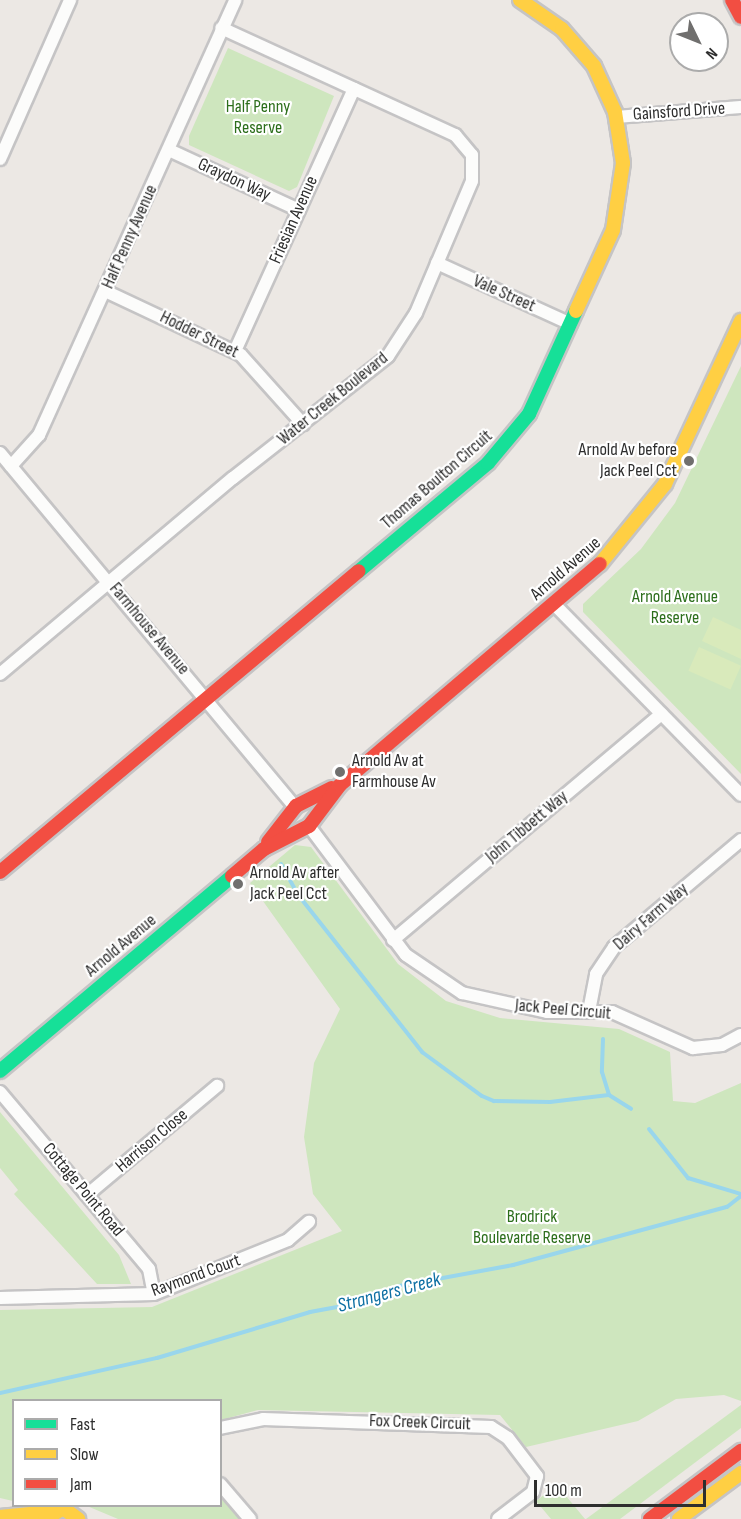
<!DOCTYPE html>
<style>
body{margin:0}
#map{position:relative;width:741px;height:1519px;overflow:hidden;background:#ece8e4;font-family:"Sofia Sans Condensed",sans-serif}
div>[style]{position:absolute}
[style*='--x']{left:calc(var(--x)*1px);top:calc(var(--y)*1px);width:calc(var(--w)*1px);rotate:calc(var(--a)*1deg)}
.green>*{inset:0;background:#cee6be}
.pitch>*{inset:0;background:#d9eabb;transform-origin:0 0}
.stream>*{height:4px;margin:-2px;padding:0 2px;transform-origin:2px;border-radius:2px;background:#99d6ec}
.roads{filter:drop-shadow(2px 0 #c5c4c5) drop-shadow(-2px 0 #c5c4c5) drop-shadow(0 2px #c5c4c5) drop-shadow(0 -2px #c5c4c5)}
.street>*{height:12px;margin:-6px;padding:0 6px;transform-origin:6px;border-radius:6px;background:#fcfcfb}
.fast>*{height:14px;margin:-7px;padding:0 7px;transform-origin:7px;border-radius:7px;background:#16e098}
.slow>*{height:14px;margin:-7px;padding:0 7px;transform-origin:7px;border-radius:7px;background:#ffcf43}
.jam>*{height:14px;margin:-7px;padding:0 7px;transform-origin:7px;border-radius:7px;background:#f24e42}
.dots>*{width:16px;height:16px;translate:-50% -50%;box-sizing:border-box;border:3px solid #fff;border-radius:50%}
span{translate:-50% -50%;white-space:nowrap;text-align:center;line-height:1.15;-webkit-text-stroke:4.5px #fff;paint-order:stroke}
.park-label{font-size:18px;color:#2c6e1b}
.street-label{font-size:18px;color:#2e2e2e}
.poi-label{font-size:18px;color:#2e2e2e}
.right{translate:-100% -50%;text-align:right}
.left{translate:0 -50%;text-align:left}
.water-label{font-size:20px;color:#0d6fa3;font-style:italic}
.legend{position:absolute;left:12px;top:1399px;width:210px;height:108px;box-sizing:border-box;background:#fff;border:2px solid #ababab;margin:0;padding:8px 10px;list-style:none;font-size:18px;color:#2e2e2e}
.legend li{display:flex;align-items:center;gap:12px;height:30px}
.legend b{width:30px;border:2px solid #ababab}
.north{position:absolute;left:669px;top:12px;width:60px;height:60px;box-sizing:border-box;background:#fff;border:2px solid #ababab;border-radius:50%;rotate:133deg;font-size:16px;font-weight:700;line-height:24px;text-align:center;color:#2e2e2e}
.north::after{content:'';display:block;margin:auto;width:21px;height:27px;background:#706f6e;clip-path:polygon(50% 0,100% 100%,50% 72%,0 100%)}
.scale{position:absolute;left:534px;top:1480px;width:172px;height:27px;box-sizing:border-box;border:3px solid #2e2e2e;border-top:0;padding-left:8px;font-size:18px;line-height:21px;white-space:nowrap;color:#2e2e2e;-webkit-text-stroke:4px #fff;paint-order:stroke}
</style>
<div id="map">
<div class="green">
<div style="clip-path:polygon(228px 48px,334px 96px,297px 187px,289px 191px,189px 145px,189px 136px)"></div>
<div style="clip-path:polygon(741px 366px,741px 774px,583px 612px,583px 604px,641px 549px,675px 503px)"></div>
<div style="clip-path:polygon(295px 845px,311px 847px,398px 964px,446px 1001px,500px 1018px,619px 1029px,670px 1052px,673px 1101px,695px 1103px,741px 1083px,741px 1401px,724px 1395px,676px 1399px,638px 1421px,526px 1447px,500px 1415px,258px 1410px,221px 1420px,220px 1400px,14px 1400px,13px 1501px,0 1498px,0 1310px,152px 1307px,342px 1231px,313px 1194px,304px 1137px,314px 1063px,340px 1009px,250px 883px)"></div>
<div style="clip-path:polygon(0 1112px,119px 1255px,131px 1284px,97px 1284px,14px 1194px,18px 1190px,0 1168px)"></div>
<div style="clip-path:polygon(741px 1405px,741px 1428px,620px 1519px,586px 1519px)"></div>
<div style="clip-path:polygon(557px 1485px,585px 1519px,586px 1519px,551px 1519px,536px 1501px)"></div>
<div style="clip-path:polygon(221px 1498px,240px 1519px,118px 1519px,87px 1506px,220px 1506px)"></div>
</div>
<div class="pitch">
<div style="clip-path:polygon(713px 617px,741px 630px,741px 659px,702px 641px)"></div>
<div style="left:699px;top:647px;width:46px;height:26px;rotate:24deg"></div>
</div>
<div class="stream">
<div style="--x:281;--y:864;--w:37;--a:61"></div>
<div style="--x:299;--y:896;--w:199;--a:51.7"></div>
<div style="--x:422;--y:1052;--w:74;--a:36.3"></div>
<div style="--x:482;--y:1096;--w:13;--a:23"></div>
<div style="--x:494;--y:1101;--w:56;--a:1"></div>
<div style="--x:550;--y:1102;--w:59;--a:-6.8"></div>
<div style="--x:609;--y:1095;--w:26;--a:32"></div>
<div style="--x:603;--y:1039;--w:33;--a:92"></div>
<div style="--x:602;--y:1072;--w:24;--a:73"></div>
<div style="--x:649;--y:1129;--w:63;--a:51.5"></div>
<div style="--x:688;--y:1178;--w:55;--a:16.8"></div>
<div style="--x:0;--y:1393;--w:161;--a:-12.6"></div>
<div style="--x:157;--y:1358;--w:160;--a:-16.7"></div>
<div style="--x:310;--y:1312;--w:66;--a:-10.5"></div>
<div style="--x:375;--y:1300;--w:28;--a:-30"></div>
<div style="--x:399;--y:1286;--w:116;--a:-10.4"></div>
<div style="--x:513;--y:1265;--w:222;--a:-15.2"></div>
<div style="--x:727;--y:1207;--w:18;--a:-38"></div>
</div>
<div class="roads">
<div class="street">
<div style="--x:616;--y:117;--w:125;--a:-4.6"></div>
<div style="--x:169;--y:150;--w:143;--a:24.8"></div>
<div style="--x:0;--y:159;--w:174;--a:-66.2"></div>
<div style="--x:437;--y:263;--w:147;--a:24.5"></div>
<div style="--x:105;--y:291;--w:150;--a:25.2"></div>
<div style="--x:241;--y:355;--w:93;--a:48.1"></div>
<div style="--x:235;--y:351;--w:288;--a:-65.6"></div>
<div style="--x:0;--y:453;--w:461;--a:50.2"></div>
<div style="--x:11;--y:466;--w:42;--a:-47.9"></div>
<div style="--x:39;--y:435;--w:477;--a:-65.7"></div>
<div style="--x:554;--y:604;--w:267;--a:45.6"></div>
<div style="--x:0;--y:674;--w:304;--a:-40.1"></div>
<div style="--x:233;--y:478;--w:197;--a:-38.2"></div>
<div style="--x:388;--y:356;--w:51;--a:-56.9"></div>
<div style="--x:416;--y:313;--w:143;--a:-67"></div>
<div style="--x:472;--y:181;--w:26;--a:-90"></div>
<div style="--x:472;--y:155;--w:26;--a:-130"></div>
<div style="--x:455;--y:135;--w:257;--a:-155.4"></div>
<div style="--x:309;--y:826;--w:161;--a:53.1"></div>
<div style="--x:406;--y:955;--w:68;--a:34.2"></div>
<div style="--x:462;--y:993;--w:87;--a:12.6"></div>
<div style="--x:547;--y:1012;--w:65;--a:0"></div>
<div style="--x:612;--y:1012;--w:89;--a:24"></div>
<div style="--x:693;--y:1048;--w:29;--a:-6"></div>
<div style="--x:722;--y:1045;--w:21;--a:-28"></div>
<div style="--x:393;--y:940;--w:351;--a:-40.1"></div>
<div style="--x:589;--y:1011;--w:38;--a:-79"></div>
<div style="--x:596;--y:974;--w:32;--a:-56"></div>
<div style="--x:614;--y:947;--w:166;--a:-40.1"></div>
<div style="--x:0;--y:1092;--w:231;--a:49.9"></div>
<div style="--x:149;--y:1269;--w:25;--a:79"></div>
<div style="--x:87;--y:1195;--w:170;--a:-40"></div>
<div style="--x:0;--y:1298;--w:154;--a:-1.5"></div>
<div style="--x:154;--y:1294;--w:144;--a:-21.9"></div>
<div style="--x:288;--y:1240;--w:28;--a:-41"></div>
<div style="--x:220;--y:1428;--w:44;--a:-11.8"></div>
<div style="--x:263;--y:1419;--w:228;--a:2"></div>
<div style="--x:491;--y:1427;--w:20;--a:33"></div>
<div style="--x:508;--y:1438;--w:48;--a:52.7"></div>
<div style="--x:537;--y:1476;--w:16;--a:104"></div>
<div style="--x:533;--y:1492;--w:44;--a:142.4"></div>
<div style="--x:220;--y:1484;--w:46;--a:49.4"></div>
</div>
<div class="fast">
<div style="--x:359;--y:571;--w:168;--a:-39.9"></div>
<div style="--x:488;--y:463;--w:64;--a:-50.1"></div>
<div style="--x:529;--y:414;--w:113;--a:-65.5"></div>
<div style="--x:0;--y:1071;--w:303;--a:-40"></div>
</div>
<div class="slow">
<div style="--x:520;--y:0;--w:51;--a:34.6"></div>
<div style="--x:562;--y:29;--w:49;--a:49.1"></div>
<div style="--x:594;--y:66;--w:51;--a:65.5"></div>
<div style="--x:615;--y:112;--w:52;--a:81.1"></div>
<div style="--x:623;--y:163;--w:68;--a:98.5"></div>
<div style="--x:613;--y:230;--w:89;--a:114.6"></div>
<div style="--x:600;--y:564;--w:103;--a:-50.9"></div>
<div style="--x:665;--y:484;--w:180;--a:-65"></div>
<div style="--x:0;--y:1517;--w:50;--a:-5.7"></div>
<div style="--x:45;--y:1519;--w:21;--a:-31"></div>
<div style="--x:63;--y:1508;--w:19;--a:36"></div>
<div style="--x:679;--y:1519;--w:77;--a:-36.6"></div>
</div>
<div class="jam">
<div style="--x:732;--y:0;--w:19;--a:62"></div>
<div style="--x:268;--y:842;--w:46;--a:-52.1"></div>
<div style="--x:296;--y:806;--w:40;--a:-26.6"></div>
<div style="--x:0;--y:872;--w:468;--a:-40"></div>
<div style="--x:232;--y:876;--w:42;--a:-40.2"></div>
<div style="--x:264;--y:849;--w:51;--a:-27.1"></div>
<div style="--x:309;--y:826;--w:51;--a:-52.9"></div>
<div style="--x:340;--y:785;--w:341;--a:-40.4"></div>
<div style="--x:650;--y:1519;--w:114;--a:-36.8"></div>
</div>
</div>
<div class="dots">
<div style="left:689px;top:461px;background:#706f6e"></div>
<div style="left:340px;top:772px;background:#706f6e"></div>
<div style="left:238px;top:884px;background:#706f6e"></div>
</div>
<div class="park-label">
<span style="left:258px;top:118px">Half Penny<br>Reserve</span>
<span style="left:675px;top:608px">Arnold Avenue<br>Reserve</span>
<span style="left:532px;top:1228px">Brodrick<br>Boulevarde Reserve</span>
</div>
<div class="street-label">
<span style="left:679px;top:112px;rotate:-4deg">Gainsford Drive</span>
<span style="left:234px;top:180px;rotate:25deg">Graydon Way</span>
<span style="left:294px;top:220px;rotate:-66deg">Friesian Avenue</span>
<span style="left:130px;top:237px;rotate:-66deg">Half Penny Avenue</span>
<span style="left:504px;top:294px;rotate:24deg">Vale Street</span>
<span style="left:199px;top:335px;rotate:26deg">Hodder Street</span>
<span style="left:333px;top:399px;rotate:-39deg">Water Creek Boulevard</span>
<span style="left:437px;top:480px;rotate:-41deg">Thomas Boulton Circuit</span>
<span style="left:566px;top:569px;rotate:-41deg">Arnold Avenue</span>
<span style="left:149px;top:629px;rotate:50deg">Farmhouse Avenue</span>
<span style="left:527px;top:827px;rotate:-40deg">John Tibbett Way</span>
<span style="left:651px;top:917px;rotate:-41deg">Dairy Farm Way</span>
<span style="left:121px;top:946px;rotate:-40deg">Arnold Avenue</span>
<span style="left:563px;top:1010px;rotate:5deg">Jack Peel Circuit</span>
<span style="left:152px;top:1141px;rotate:-40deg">Harrison Close</span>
<span style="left:83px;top:1190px;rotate:50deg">Cottage Point Road</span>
<span style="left:196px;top:1276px;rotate:-20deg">Raymond Court</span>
<span style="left:420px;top:1423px;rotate:2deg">Fox Creek Circuit</span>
</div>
<div class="poi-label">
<span class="right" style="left:677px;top:461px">Arnold Av before<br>Jack Peel Cct</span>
<span class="left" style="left:352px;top:772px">Arnold Av at<br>Farmhouse Av</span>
<span class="left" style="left:250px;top:884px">Arnold Av after<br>Jack Peel Cct</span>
</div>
<div class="water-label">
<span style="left:389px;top:1293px;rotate:-15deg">Strangers Creek</span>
</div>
<ul class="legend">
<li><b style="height:8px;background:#16e098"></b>Fast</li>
<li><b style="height:8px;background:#ffcf43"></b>Slow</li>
<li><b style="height:8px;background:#f24e42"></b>Jam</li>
</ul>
<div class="north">N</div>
<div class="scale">100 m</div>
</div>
